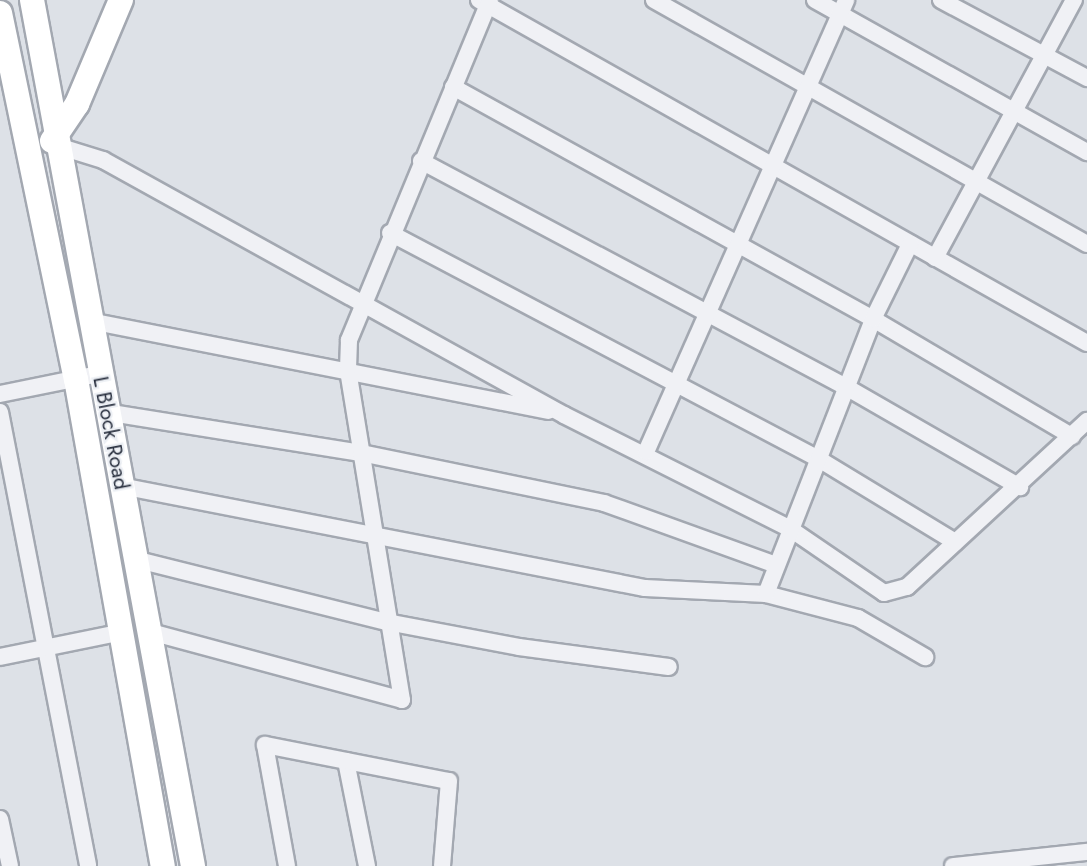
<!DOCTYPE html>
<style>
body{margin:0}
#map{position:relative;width:1087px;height:866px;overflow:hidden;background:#dde1e7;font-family:Jost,sans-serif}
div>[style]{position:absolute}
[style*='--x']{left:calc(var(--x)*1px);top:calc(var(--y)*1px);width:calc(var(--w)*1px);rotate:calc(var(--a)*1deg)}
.roads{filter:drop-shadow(2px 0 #a3a8b1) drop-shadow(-2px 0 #a3a8b1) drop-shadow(0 2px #a3a8b1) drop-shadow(0 -2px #a3a8b1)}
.street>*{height:16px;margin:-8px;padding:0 8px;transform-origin:8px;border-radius:8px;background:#f0f1f5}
.secondary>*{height:24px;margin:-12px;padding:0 12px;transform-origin:12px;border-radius:12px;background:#fff}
span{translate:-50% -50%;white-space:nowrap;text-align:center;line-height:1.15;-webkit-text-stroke:4.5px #eceff4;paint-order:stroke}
.street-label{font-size:21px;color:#272e3d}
</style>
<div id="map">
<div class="roads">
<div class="street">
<div style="--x:479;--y:0;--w:698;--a:29.43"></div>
<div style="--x:654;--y:0;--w:497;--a:29.4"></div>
<div style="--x:815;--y:0;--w:312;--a:29.2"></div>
<div style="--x:941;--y:0;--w:166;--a:28.1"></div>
<div style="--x:453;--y:87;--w:480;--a:28.9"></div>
<div style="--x:873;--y:319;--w:231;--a:30.5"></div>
<div style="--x:61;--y:147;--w:44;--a:17.2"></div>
<div style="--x:103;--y:160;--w:527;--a:28.95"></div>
<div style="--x:564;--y:415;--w:252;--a:26.7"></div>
<div style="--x:789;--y:528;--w:115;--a:34.4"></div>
<div style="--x:884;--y:593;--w:24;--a:-15"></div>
<div style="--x:907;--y:587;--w:245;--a:-42.7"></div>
<div style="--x:421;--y:161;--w:481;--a:28"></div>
<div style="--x:846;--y:387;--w:201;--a:29.9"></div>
<div style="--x:390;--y:233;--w:483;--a:27.8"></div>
<div style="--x:817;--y:458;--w:162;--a:31.3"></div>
<div style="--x:935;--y:258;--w:293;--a:-61.7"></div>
<div style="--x:90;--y:321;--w:467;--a:11.1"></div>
<div style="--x:0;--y:394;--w:100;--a:-11.5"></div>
<div style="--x:0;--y:412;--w:462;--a:79"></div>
<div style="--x:105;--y:412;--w:259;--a:9.1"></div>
<div style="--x:361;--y:453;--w:248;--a:11.6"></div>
<div style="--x:604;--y:503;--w:180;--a:19.8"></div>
<div style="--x:646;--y:452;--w:494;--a:-66.1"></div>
<div style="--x:121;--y:486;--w:534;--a:11.02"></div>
<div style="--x:645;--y:588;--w:121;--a:2.8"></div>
<div style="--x:766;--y:594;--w:95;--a:14.6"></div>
<div style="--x:858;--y:618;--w:78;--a:30.2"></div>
<div style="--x:134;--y:559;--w:261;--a:14"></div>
<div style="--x:387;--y:622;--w:134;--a:10.7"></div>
<div style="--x:519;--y:647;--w:151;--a:7.6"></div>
<div style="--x:766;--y:594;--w:295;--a:-68.7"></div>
<div style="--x:873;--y:319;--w:84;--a:-63.7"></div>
<div style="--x:147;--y:631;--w:264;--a:15.1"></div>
<div style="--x:402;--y:700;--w:335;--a:-99.3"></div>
<div style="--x:348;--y:369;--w:29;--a:-88"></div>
<div style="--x:349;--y:340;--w:368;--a:-67.5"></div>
<div style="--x:0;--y:657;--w:126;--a:-11.5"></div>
<div style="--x:346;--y:761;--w:107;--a:78.7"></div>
<div style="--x:0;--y:819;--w:48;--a:78"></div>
<div style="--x:287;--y:866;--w:123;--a:-100.3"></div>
<div style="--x:265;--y:745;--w:187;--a:11.1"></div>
<div style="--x:449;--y:781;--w:85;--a:94.7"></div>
<div style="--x:953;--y:866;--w:135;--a:-6"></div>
</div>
<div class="secondary">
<div style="--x:32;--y:0;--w:881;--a:79.47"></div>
<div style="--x:0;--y:13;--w:374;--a:78.3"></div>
<div style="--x:76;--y:379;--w:495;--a:79.9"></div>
<div style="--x:52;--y:141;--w:45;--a:-56"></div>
<div style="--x:77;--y:104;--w:113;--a:-67.1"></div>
</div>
</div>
<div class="street-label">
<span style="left:111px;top:433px;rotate:79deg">L Block Road</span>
</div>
</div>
